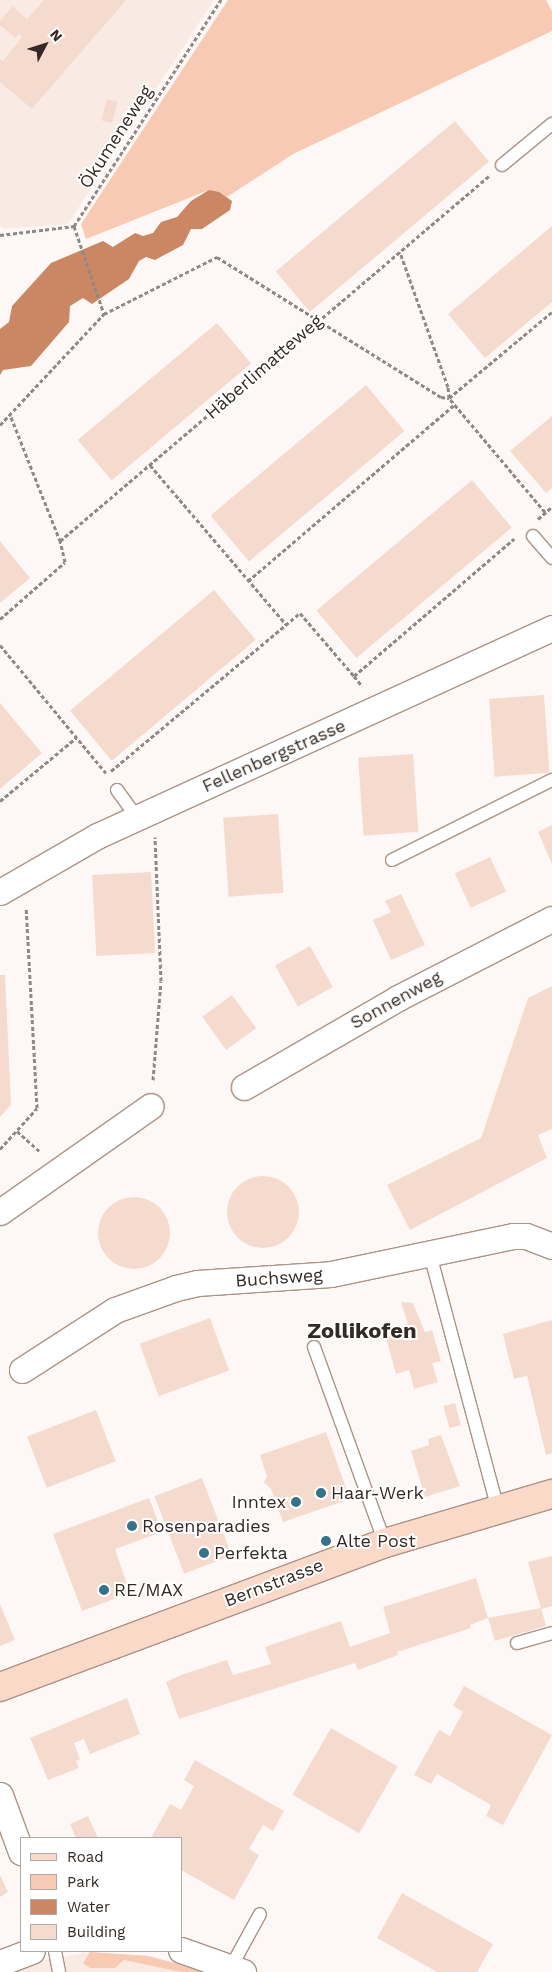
<!DOCTYPE html>
<meta charset="utf-8">
<style>
body{margin:0}
#map{position:relative;width:552px;height:1972px;overflow:hidden;background:#fdf8f5;font-family:"Work Sans",sans-serif}
div>[style]{position:absolute}
[style*='--x']{left:calc(var(--x)*1px);top:calc(var(--y)*1px);width:calc(var(--w)*1px);rotate:calc(var(--a)*1deg)}
.built>*{inset:0;background:#f9ebe4}
.green>*{inset:0;background:#f9cab3}
.water>*{inset:0;background:#cb8763}
.building>*{inset:0;background:#f5dbce;transform-origin:0 0}
.round{border-radius:50%}
.path>*{height:3px;margin-top:-1.5px;transform-origin:0;background:repeating-linear-gradient(90deg,#908884 0 4px,transparent 0 6.5px)}
.roads{filter:drop-shadow(1px 0 #ab9386) drop-shadow(-1px 0 #ab9386) drop-shadow(0 1px #ab9386) drop-shadow(0 -1px #ab9386)}
.lane>*{height:12px;margin:-6px;padding:0 6px;transform-origin:6px;border-radius:6px;background:#fff}
.street>*{height:25px;margin:-12.5px;padding:0 12.5px;transform-origin:12.5px;border-radius:12.5px;background:#fff}
.primary>*{height:28px;margin:-14px;padding:0 14px;transform-origin:14px;border-radius:14px;background:#fad9c8}
.dots>*{width:14px;height:14px;translate:-50% -50%;box-sizing:border-box;border:2px solid #fff;border-radius:50%}
span{translate:-50% -50%;white-space:nowrap;text-align:center;line-height:1.15;-webkit-text-stroke:4px #fff;paint-order:stroke}
.street-label{font-size:18px;color:#342a25}
.poi-label{font-size:18px;color:#342a25}
.left{translate:0 -50%;text-align:left}
.right{translate:-100% -50%;text-align:right}
.district-label{font-size:22px;color:#342a25;font-weight:700}
.legend{position:absolute;left:20px;top:1837px;width:162px;height:115px;box-sizing:border-box;background:#fff;border:1px solid #aeaaa8;margin:0;padding:6px 9px;list-style:none;font-size:15px;color:#342a25}
.legend li{display:flex;align-items:center;gap:10px;height:25px}
.legend b{width:25px;border:1px solid #aeaaa8}
.north{position:absolute;left:20px;top:20px;width:50px;height:50px;-webkit-text-stroke:4px #fff;paint-order:stroke;rotate:50deg;font-size:14px;font-weight:700;line-height:20px;text-align:center;color:#342a25}
.north::after{content:'';display:block;margin:auto;width:18px;height:22px;background:#342a25;clip-path:polygon(50% 0,100% 100%,50% 72%,0 100%)}
</style>
<div id="map">
<div class="built">
<div style="clip-path:polygon(0 0,214px 0,68px 224px,4px 229px,0 226px)"></div>
<div style="clip-path:polygon(90px 1952px,148px 1956px,208px 1972px,11px 1972px,39px 1961px)"></div>
</div>
<div class="green">
<div style="clip-path:polygon(228px 0,546px 0,552px 11px,552px 31px,293px 154px,227px 197px,209px 190px,86px 239px,81px 224px)"></div>
<div style="clip-path:polygon(90px 1952px,148px 1956px,209px 1972px,181px 1972px,124px 1960px,115px 1968px,90px 1968px,83px 1963px)"></div>
</div>
<div class="water">
<div style="clip-path:polygon(209px 190px,219px 192px,232px 201px,230px 210px,202px 229px,191px 229px,183px 245px,155px 260px,146px 257px,139px 261px,129px 279px,92px 304px,83px 298px,70px 306px,69px 322px,31px 366px,3px 370px,0 375px,0 329px,9px 322px,12px 306px,51px 263px,103px 241px,113px 247px,135px 233px,143px 236px,153px 233px,161px 222px,177px 217px,191px 201px)"></div>
</div>
<div class="building">
<div style="clip-path:polygon(44px 0,126px 0,32px 109px,0 82px,0 59px,3px 61px,22px 37px,19px 34px,15px 38px,0 25px,0 21px,13px 6px,27px 19px)"></div>
<div style="left:107px;top:99px;width:11px;height:22px;rotate:15deg"></div>
<div style="left:455px;top:121px;width:53px;height:234px;rotate:50deg"></div>
<div style="clip-path:polygon(552px 226px,552px 302px,485px 358px,448px 314px)"></div>
<div style="left:217px;top:323px;width:53px;height:182px;rotate:50deg"></div>
<div style="left:366px;top:385px;width:60px;height:203px;rotate:50deg"></div>
<div style="clip-path:polygon(552px 416px,552px 488px,546px 493px,510px 451px)"></div>
<div style="left:472px;top:480px;width:62px;height:203px;rotate:50deg"></div>
<div style="clip-path:polygon(0 541px,30px 578px,0 603px)"></div>
<div style="left:214px;top:590px;width:65px;height:188px;rotate:50deg"></div>
<div style="left:544px;top:695px;width:78px;height:55px;rotate:86deg"></div>
<div style="clip-path:polygon(0 703px,42px 753px,0 789px)"></div>
<div style="left:413px;top:754px;width:78px;height:55px;rotate:86deg"></div>
<div style="left:278px;top:814px;width:79px;height:55px;rotate:86deg"></div>
<div style="clip-path:polygon(552px 825px,552px 864px,538px 832px)"></div>
<div style="left:490px;top:857px;width:38px;height:39px;rotate:65deg"></div>
<div style="left:151px;top:872px;width:81px;height:59px;rotate:87deg"></div>
<div style="clip-path:polygon(401px 894px,425px 945px,391px 960px,373px 920px,391px 912px,385px 901px)"></div>
<div style="left:310px;top:946px;width:47px;height:40px;rotate:61deg"></div>
<div style="clip-path:polygon(0 975px,5px 975px,11px 1105px,0 1117px)"></div>
<div style="clip-path:polygon(552px 986px,552px 1129px,538px 1135px,547px 1158px,410px 1230px,387px 1185px,481px 1138px,528px 998px)"></div>
<div style="left:232px;top:995px;width:41px;height:37px;rotate:54deg"></div>
<div class="round" style="left:227px;top:1176px;width:72px;height:72px"></div>
<div class="round" style="left:98px;top:1197px;width:72px;height:72px"></div>
<div style="clip-path:polygon(401px 1302px,413px 1303px,425px 1332px,432px 1330px,441px 1361px,432px 1363px,438px 1382px,414px 1389px,409px 1370px,396px 1374px,384px 1331px,408px 1324px)"></div>
<div style="left:210px;top:1318px;width:56px;height:75px;rotate:70deg"></div>
<div style="clip-path:polygon(552px 1320px,552px 1453px,546px 1455px,527px 1376px,514px 1379px,503px 1334px)"></div>
<div style="left:455px;top:1403px;width:23px;height:12px;rotate:75deg"></div>
<div style="left:96px;top:1410px;width:55px;height:74px;rotate:69deg"></div>
<div style="clip-path:polygon(326px 1432px,350px 1499px,283px 1522px,271px 1489px,264px 1482px,267px 1477px,260px 1455px)"></div>
<div style="clip-path:polygon(441px 1435px,460px 1486px,425px 1497px,411px 1451px,429px 1445px,428px 1439px)"></div>
<div style="left:202px;top:1478px;width:83px;height:51px;rotate:69deg"></div>
<div style="clip-path:polygon(149px 1498px,162px 1532px,115px 1549px,130px 1593px,82px 1611px,53px 1534px)"></div>
<div style="clip-path:polygon(552px 1556px,552px 1606px,541px 1609px,528px 1562px)"></div>
<div style="clip-path:polygon(476px 1578px,488px 1618px,541px 1608px,546px 1626px,495px 1641px,488px 1618px,470px 1625px,471px 1628px,397px 1652px,398px 1655px,358px 1670px,355px 1663px,179px 1719px,166px 1682px,181px 1675px,227px 1660px,233px 1675px,271px 1664px,265px 1647px,341px 1621px,350px 1647px,390px 1633px,383px 1607px)"></div>
<div style="clip-path:polygon(0 1604px,15px 1640px,0 1646px)"></div>
<div style="clip-path:polygon(464px 1686px,552px 1735px,503px 1825px,486px 1816px,491px 1805px,437px 1774px,431px 1784px,414px 1775px,439px 1730px,450px 1736px,463px 1712px,453px 1706px)"></div>
<div style="clip-path:polygon(127px 1698px,140px 1734px,90px 1754px,84px 1739px,74px 1743px,80px 1759px,76px 1761px,79px 1768px,48px 1780px,30px 1738px)"></div>
<div style="left:331px;top:1728px;width:77px;height:77px;rotate:30deg"></div>
<div style="clip-path:polygon(195px 1760px,284px 1811px,273px 1831px,263px 1825px,249px 1849px,259px 1855px,234px 1900px,181px 1870px,181px 1838px,151px 1838px,170px 1804px,181px 1810px,194px 1786px,184px 1780px)"></div>
<div style="clip-path:polygon(88px 1816px,98px 1838px,76px 1838px,70px 1824px)"></div>
<div style="clip-path:polygon(0 1875px,8px 1892px,0 1897px)"></div>
<div style="clip-path:polygon(402px 1893px,493px 1944px,477px 1972px,437px 1972px,377px 1938px)"></div>
</div>
<div class="path">
<div style="--x:74;--y:226;--w:270;--a:-57"></div>
<div style="--x:74;--y:226;--w:93;--a:71.2"></div>
<div style="--x:0;--y:235;--w:75;--a:-6.9"></div>
<div style="--x:11;--y:417;--w:133;--a:68.4"></div>
<div style="--x:0;--y:425;--w:152;--a:-46.9"></div>
<div style="--x:104;--y:314;--w:127;--a:-26.8"></div>
<div style="--x:217;--y:257;--w:264;--a:32"></div>
<div style="--x:441;--y:397;--w:8;--a:7"></div>
<div style="--x:449;--y:398;--w:11;--a:-95"></div>
<div style="--x:448;--y:387;--w:143;--a:-109.6"></div>
<div style="--x:150;--y:465;--w:209;--a:49.5"></div>
<div style="--x:545;--y:512;--w:149;--a:-130.1"></div>
<div style="--x:449;--y:398;--w:134;--a:-39.9"></div>
<div style="--x:538;--y:519;--w:18;--a:-41"></div>
<div style="--x:248;--y:581;--w:271;--a:-40.5"></div>
<div style="--x:0;--y:619;--w:86;--a:-41.2"></div>
<div style="--x:65;--y:562;--w:22;--a:-103"></div>
<div style="--x:60;--y:541;--w:563;--a:-40.39"></div>
<div style="--x:0;--y:645;--w:166;--a:50.4"></div>
<div style="--x:354;--y:676;--w:13;--a:51"></div>
<div style="--x:111;--y:771;--w:246;--a:-39.9"></div>
<div style="--x:300;--y:613;--w:83;--a:49.4"></div>
<div style="--x:354;--y:676;--w:211;--a:-40.6"></div>
<div style="--x:0;--y:801;--w:99;--a:-39.7"></div>
<div style="--x:153;--y:1080;--w:99;--a:-85.4"></div>
<div style="--x:161;--y:981;--w:144;--a:-92.4"></div>
<div style="--x:17;--y:1131;--w:31;--a:42"></div>
<div style="--x:0;--y:1149;--w:55;--a:-47.9"></div>
<div style="--x:37;--y:1108;--w:201;--a:-93.1"></div>
</div>
<div class="roads">
<div class="lane">
<div style="--x:502;--y:165;--w:65;--a:-39.4"></div>
<div style="--x:533;--y:536;--w:29;--a:49"></div>
<div style="--x:117;--y:790;--w:34;--a:54"></div>
<div style="--x:392;--y:860;--w:179;--a:-26.6"></div>
<div style="--x:430;--y:1254;--w:264;--a:75.1"></div>
<div style="--x:314;--y:1347;--w:208;--a:70.1"></div>
<div style="--x:517;--y:1643;--w:36;--a:-16"></div>
<div style="--x:55;--y:1951;--w:21;--a:79"></div>
<div style="--x:231;--y:1967;--w:60;--a:-61.3"></div>
</div>
<div class="street">
<div style="--x:0;--y:892;--w:112;--a:-30"></div>
<div style="--x:97;--y:836;--w:500;--a:-24.57"></div>
<div style="--x:244;--y:1087;--w:178;--a:-30"></div>
<div style="--x:398;--y:998;--w:173;--a:-27.2"></div>
<div style="--x:0;--y:1212;--w:184;--a:-35.1"></div>
<div style="--x:22;--y:1370;--w:111;--a:-32.8"></div>
<div style="--x:115;--y:1310;--w:65;--a:-19.8"></div>
<div style="--x:176;--y:1288;--w:22;--a:-13"></div>
<div style="--x:197;--y:1283;--w:134;--a:-3.8"></div>
<div style="--x:331;--y:1274;--w:186;--a:-11.8"></div>
<div style="--x:513;--y:1236;--w:13;--a:0"></div>
<div style="--x:526;--y:1236;--w:28;--a:21"></div>
<div style="--x:0;--y:1795;--w:61;--a:69.8"></div>
<div style="--x:181;--y:1950;--w:66;--a:19.5"></div>
<div style="--x:0;--y:1963;--w:34;--a:-21"></div>
</div>
<div class="primary">
<div style="--x:0;--y:1687;--w:411;--a:-20.5"></div>
<div style="--x:385;--y:1543;--w:174;--a:-16.4"></div>
</div>
</div>
<div class="dots">
<div style="left:321px;top:1493px;background:#37718a"></div>
<div style="left:296px;top:1502px;background:#37718a"></div>
<div style="left:132px;top:1526px;background:#37718a"></div>
<div style="left:326px;top:1541px;background:#37718a"></div>
<div style="left:204px;top:1553px;background:#37718a"></div>
<div style="left:104px;top:1590px;background:#37718a"></div>
</div>
<div class="street-label">
<span style="left:116px;top:137px;rotate:-57deg">Ökumeneweg</span>
<span style="left:264px;top:367px;rotate:-41deg">Häberlimatteweg</span>
<span style="left:274px;top:756px;rotate:-24deg">Fellenbergstrasse</span>
<span style="left:396px;top:1000px;rotate:-29deg">Sonnenweg</span>
<span style="left:279px;top:1278px;rotate:-4deg">Buchsweg</span>
<span style="left:274px;top:1583px;rotate:-21deg">Bernstrasse</span>
</div>
<div class="poi-label">
<span class="left" style="left:331px;top:1493px">Haar-Werk</span>
<span class="right" style="left:286px;top:1502px">Inntex</span>
<span class="left" style="left:142px;top:1526px">Rosenparadies</span>
<span class="left" style="left:336px;top:1541px">Alte Post</span>
<span class="left" style="left:214px;top:1553px">Perfekta</span>
<span class="left" style="left:114px;top:1590px">RE/MAX</span>
</div>
<div class="district-label">
<span style="left:362px;top:1331px">Zollikofen</span>
</div>
<ul class="legend">
<li><b style="height:6px;background:#fad9c8"></b>Road</li>
<li><b style="height:14px;background:#f9cab3"></b>Park</li>
<li><b style="height:14px;background:#cb8763"></b>Water</li>
<li><b style="height:14px;background:#f5dbce"></b>Building</li>
</ul>
<div class="north">N</div>
</div>
